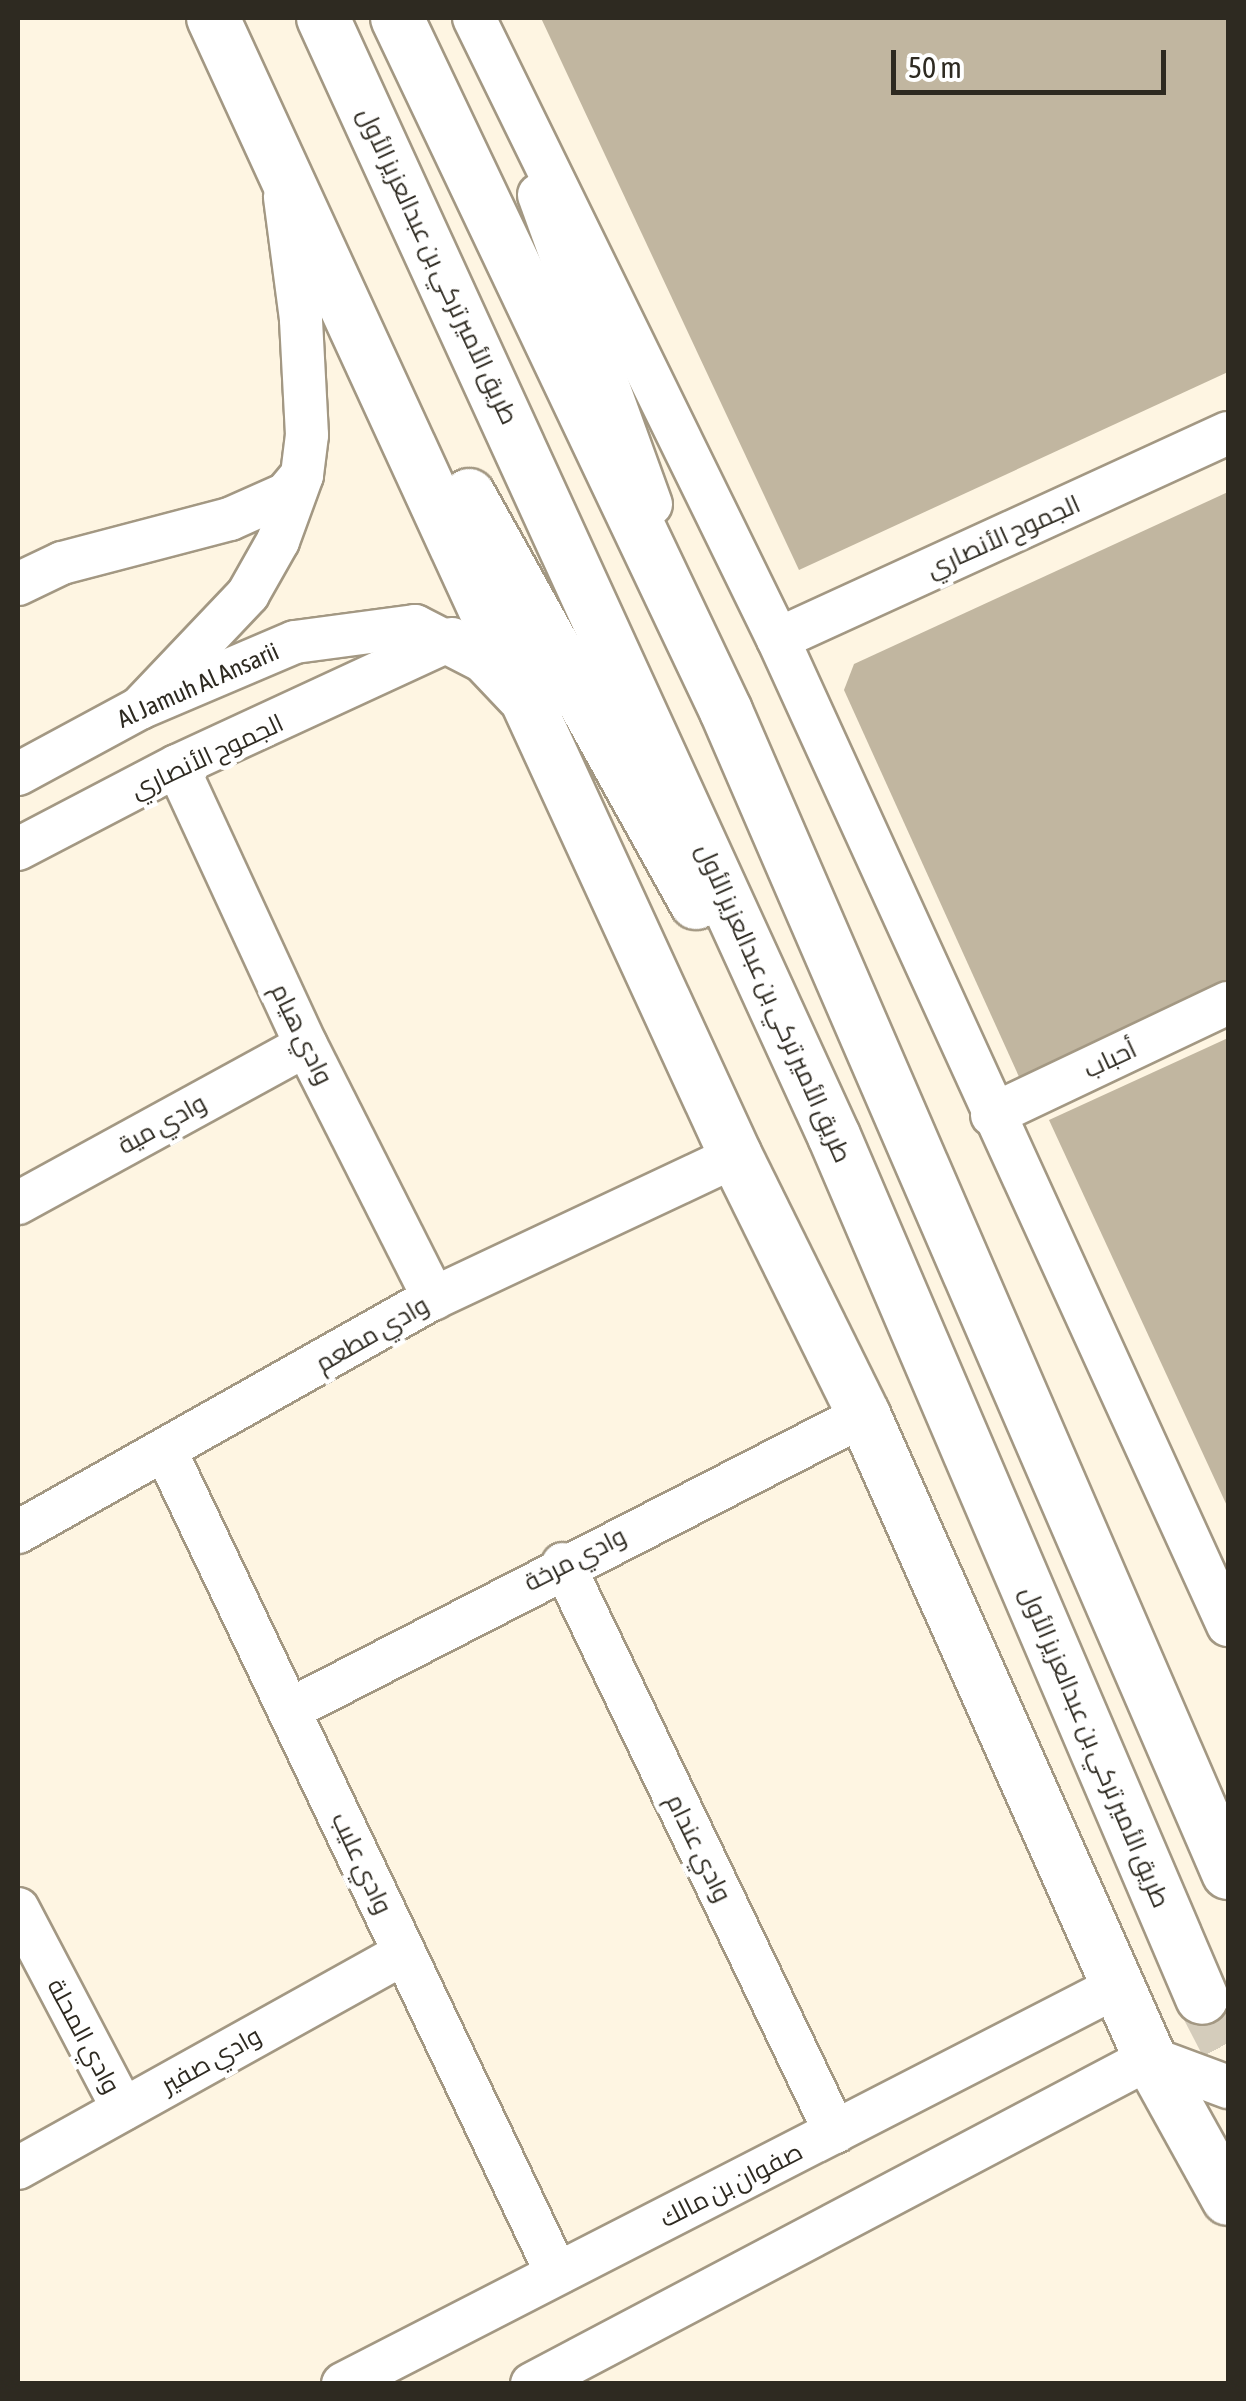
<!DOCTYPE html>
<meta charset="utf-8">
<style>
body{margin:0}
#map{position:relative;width:1246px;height:2401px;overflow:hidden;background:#fef5e2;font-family:"Asap Condensed",Cairo,sans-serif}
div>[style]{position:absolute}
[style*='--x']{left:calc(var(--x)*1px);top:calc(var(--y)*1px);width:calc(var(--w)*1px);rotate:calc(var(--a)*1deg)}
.building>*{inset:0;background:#c1b6a0}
.major-tunnel>*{height:52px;margin-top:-26px;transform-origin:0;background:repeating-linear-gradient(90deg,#d4ccbb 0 52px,transparent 0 78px)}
.roads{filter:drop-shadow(2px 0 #a39883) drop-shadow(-2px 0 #a39883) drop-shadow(0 2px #a39883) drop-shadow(0 -2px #a39883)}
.minor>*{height:42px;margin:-21px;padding:0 21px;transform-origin:21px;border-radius:21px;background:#fff}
.major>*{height:52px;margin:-26px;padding:0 26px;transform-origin:26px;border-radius:26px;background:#fff}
span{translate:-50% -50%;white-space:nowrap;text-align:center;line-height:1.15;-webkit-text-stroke:9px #fff;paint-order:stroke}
.street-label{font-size:25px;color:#2e2a21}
.frame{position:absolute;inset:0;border:20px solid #2e2a21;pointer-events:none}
.scale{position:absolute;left:891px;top:50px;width:275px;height:45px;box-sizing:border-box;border:5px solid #2e2a21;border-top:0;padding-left:12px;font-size:30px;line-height:35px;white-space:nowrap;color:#2e2a21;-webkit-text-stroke:8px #fff;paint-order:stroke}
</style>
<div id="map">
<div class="building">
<div style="clip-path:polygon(541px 18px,1228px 18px,1228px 372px,799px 570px)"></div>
<div style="clip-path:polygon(1228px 492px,1228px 985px,1020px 1079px,844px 690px,854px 664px)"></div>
<div style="clip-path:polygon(1228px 1038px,1228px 1508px,1049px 1120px)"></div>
</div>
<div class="major-tunnel">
<div style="--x:1202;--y:1998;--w:56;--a:62.5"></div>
</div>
<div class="roads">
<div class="minor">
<div style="--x:474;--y:18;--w:691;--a:63.92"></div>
<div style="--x:778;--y:639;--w:1084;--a:65.47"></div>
<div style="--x:539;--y:195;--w:329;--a:70.1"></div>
<div style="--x:18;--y:584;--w:49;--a:-25.5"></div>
<div style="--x:62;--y:563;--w:174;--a:-14.7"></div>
<div style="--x:230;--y:519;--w:61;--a:-24.1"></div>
<div style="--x:286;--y:494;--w:25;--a:-50"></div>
<div style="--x:778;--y:639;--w:495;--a:-24.6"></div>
<div style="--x:140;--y:708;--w:157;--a:-46.5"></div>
<div style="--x:248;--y:594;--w:61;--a:-60.5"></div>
<div style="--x:278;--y:541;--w:70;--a:-70"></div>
<div style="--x:302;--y:475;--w:40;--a:-82.9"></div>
<div style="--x:307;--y:435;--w:116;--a:-93"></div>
<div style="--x:301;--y:319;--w:123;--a:-97.5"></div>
<div style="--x:177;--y:766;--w:307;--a:65.2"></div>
<div style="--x:306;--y:1045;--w:284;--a:63.2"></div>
<div style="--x:18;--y:774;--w:139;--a:-28.4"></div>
<div style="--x:140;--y:708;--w:168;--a:-23.1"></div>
<div style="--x:295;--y:642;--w:121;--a:-7.6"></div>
<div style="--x:415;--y:626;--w:76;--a:27.2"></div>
<div style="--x:483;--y:661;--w:51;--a:46.6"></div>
<div style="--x:18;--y:849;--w:179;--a:-27.6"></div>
<div style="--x:177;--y:766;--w:303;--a:-24.8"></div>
<div style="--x:992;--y:1115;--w:261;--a:-25.4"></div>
<div style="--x:18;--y:1203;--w:328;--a:-28.7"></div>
<div style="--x:166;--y:1452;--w:910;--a:64.56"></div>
<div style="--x:18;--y:1532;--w:477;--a:-29.4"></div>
<div style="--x:434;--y:1298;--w:334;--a:-25.2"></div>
<div style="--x:563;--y:1564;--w:630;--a:64.41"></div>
<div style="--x:289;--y:1710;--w:646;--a:-27.16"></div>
<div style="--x:18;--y:1909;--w:226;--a:62.3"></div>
<div style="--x:18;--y:2168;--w:442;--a:-29.1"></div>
<div style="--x:343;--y:2384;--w:871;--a:-27.18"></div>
<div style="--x:532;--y:2384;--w:699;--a:-27.81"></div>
<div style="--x:1150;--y:2058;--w:83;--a:20.4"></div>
</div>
<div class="major">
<div style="--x:213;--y:18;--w:1252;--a:65.32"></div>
<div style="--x:736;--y:1156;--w:289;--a:63.7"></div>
<div style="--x:864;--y:1415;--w:704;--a:66.02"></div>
<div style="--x:1150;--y:2058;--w:161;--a:61"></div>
<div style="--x:323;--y:18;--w:1229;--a:65.44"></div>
<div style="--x:834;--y:1136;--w:937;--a:66.88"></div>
<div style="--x:397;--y:18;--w:767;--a:64.6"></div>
<div style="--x:726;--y:711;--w:1266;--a:66.63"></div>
<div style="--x:469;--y:495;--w:467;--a:60.9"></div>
</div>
</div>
<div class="street-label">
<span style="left:438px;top:266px;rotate:65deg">طريق الأمير تركي بن عبدالعزيز الأول</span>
<span style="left:1003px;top:536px;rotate:-24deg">الجموح الأنصاري</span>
<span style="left:198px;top:685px;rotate:-24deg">Al Jamuh Al Ansarii</span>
<span style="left:207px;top:756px;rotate:-25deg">الجموح الأنصاري</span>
<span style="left:774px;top:1003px;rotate:66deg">طريق الأمير تركي بن عبدالعزيز الأول</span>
<span style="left:302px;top:1034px;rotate:64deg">وادي هيام</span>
<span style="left:1110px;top:1059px;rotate:-25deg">أحباب</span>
<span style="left:162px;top:1124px;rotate:-29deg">وادي مية</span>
<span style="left:372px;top:1334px;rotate:-30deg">وادي مطعم</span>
<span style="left:575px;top:1559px;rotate:-27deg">وادي مرخة</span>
<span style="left:1095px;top:1747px;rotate:67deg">طريق الأمير تركي بن عبدالعزيز الأول</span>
<span style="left:699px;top:1848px;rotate:64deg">وادي عندام</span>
<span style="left:362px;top:1863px;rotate:65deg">وادي عليب</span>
<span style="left:84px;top:2036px;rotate:62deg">وادي المحلة</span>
<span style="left:211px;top:2060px;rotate:-29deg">وادي صفير</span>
<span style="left:731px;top:2185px;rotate:-27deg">صفوان بن مالك</span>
</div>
<div class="frame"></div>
<div class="scale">50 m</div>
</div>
